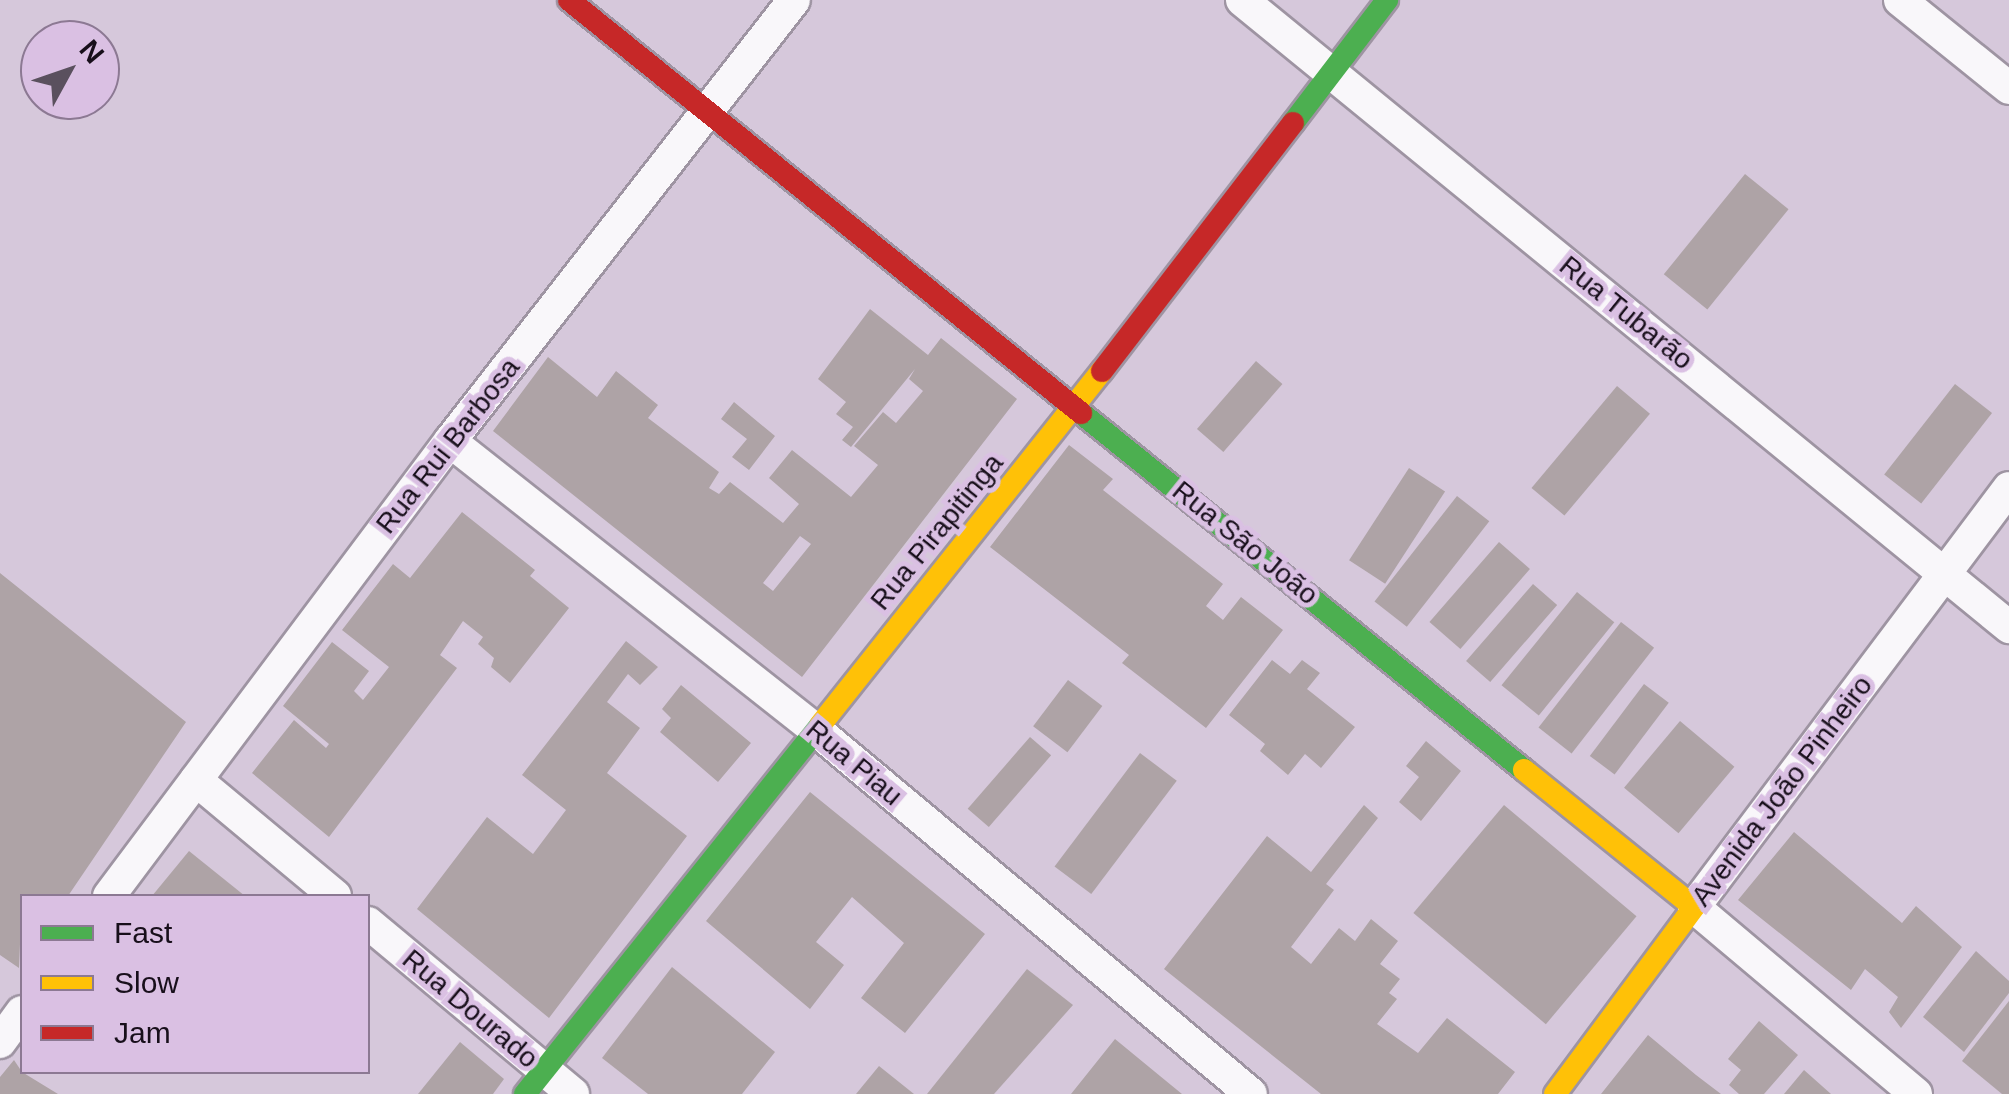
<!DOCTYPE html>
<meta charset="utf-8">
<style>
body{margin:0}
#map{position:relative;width:2009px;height:1094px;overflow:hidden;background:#d6c8db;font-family:Arial,sans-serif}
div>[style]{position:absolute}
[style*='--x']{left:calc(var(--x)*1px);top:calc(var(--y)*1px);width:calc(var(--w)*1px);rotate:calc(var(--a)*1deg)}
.building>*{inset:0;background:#aea3a6;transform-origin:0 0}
.roads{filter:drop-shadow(2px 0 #9e94a2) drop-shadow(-2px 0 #9e94a2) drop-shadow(0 2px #9e94a2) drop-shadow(0 -2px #9e94a2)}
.street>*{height:32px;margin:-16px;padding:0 16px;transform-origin:16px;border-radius:16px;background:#f9f7fa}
.fast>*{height:22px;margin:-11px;padding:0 11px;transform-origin:11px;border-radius:11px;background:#4caf50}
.slow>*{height:22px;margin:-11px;padding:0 11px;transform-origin:11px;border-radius:11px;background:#ffc107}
.jam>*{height:22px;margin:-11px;padding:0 11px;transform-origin:11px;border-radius:11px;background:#c62828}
span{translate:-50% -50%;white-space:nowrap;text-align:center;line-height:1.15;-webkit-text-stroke:10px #dac0e3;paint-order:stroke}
.street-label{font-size:28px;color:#180f1b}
.legend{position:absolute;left:20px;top:894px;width:350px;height:180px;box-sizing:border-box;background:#dac0e3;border:2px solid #8c7993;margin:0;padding:12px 18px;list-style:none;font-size:30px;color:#180f1b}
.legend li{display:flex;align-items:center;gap:20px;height:50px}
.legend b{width:50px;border:2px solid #8c7993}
.north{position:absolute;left:20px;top:20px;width:100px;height:100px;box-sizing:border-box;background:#dac0e3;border:2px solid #8c7993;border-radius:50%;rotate:50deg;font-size:28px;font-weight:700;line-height:40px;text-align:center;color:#180f1b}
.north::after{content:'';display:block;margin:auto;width:35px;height:45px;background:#5a505e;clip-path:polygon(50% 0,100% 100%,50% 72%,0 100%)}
</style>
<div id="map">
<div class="building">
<div style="left:1745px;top:174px;width:56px;height:129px;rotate:39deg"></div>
<div style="clip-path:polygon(evenodd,870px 309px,928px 355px,941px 338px,1017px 399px,802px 677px,493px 431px,548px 357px,597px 397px,616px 371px,658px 405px,648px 418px,719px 472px,709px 488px,719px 494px,730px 482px,783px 523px,799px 504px,769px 478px,792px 450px,851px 497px,878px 465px,854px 446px,883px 412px,896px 423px,923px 391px,909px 379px,915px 369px,851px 447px,842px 440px,853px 427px,836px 414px,846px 402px,818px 379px,870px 309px,800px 536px,811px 544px,773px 591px,763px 583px,800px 536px)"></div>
<div style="left:1256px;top:361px;width:35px;height:90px;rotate:41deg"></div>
<div style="left:1955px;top:384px;width:47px;height:115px;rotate:38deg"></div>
<div style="left:1617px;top:386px;width:43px;height:133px;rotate:40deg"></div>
<div style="clip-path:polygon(734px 402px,775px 436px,749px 470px,732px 457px,747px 439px,721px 419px)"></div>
<div style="clip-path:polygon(1069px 445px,1113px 479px,1103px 490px,1223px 584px,1206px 606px,1223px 620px,1241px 597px,1283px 630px,1206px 728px,1122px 663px,1129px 655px,990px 547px)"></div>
<div style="left:1409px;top:468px;width:43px;height:110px;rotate:33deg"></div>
<div style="left:1457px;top:496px;width:41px;height:134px;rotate:38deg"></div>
<div style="clip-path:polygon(462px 512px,535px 570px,530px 576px,569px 608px,510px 683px,491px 667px,494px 658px,478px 644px,483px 637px,463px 621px,440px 655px,457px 668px,329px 837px,252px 773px,294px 720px,326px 748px,329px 744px,283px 706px,332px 642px,369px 671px,354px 691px,363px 700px,389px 667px,342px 630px,393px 564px,410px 578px)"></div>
<div style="left:1499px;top:542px;width:41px;height:106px;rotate:41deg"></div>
<div style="clip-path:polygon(0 573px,186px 722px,68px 896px,22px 896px,19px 968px,0 955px)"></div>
<div style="left:1533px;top:584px;width:32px;height:102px;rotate:41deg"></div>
<div style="left:1577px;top:592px;width:48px;height:120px;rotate:39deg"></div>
<div style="left:1621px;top:622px;width:42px;height:134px;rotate:38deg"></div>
<div style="clip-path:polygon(626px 641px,658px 667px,640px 685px,628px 674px,607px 702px,640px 728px,607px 773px,687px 836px,549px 1018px,417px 909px,487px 817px,533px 854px,566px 810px,522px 775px)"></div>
<div style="clip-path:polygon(1272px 660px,1290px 674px,1302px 660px,1320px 673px,1307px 689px,1355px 727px,1321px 768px,1305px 754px,1288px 775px,1260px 751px,1265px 744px,1229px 715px)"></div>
<div style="left:1068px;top:680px;width:43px;height:58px;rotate:37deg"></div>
<div style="left:1644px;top:684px;width:31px;height:90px;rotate:37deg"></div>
<div style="clip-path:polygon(681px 685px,751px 743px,718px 782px,660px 732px,671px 718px,662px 709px)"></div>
<div style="left:1680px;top:721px;width:71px;height:87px;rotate:40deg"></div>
<div style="left:1030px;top:737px;width:28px;height:95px;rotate:41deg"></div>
<div style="clip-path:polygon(1426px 741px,1461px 771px,1421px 821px,1399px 802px,1419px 777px,1406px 766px)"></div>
<div style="left:1140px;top:753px;width:46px;height:142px;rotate:37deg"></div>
<div style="clip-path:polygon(810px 792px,985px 934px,905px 1033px,861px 998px,904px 943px,852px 897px,816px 942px,844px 965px,810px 1009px,706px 921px)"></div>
<div style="clip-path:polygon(1364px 805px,1378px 818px,1326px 884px,1334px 890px,1291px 947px,1311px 964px,1339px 928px,1355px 941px,1371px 919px,1398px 941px,1380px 964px,1400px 979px,1389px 993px,1397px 999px,1377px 1024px,1418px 1053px,1447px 1018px,1515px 1072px,1498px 1094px,1321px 1094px,1164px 969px,1267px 836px,1311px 872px)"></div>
<div style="left:1504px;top:805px;width:173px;height:141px;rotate:40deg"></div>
<div style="clip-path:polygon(1794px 832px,1902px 923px,1916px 906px,1962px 947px,1901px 1028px,1889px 1012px,1898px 997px,1865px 969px,1851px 990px,1738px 900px)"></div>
<div style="clip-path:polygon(189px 851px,245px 896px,152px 896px)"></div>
<div style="clip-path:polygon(1976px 951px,2009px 981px,2009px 993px,1964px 1052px,1923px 1017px)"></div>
<div style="clip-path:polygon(672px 967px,775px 1052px,742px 1094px,648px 1094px,602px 1058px)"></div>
<div style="clip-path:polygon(1027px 969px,1073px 1005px,994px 1094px,927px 1094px)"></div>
<div style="clip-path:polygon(2009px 1001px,2009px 1094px,2002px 1094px,1962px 1061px)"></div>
<div style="clip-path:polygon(1759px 1021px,1798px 1055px,1764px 1094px,1739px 1094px,1729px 1085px,1741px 1070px,1728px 1059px)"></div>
<div style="clip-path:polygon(1648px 1035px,1696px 1075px,1721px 1094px,1601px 1094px)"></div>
<div style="clip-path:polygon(1115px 1039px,1160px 1076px,1182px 1094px,1071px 1094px)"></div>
<div style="clip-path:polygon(460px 1042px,504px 1079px,493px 1094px,418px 1094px)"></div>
<div style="clip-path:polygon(14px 1060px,22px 1072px,58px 1094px,0 1094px,0 1077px)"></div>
<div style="clip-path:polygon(879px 1066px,914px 1094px,856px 1094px)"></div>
<div style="clip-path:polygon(1804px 1070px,1831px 1094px,1784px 1094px)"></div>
</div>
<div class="roads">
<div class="street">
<div style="--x:1242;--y:0;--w:991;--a:39.26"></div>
<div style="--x:1900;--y:0;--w:140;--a:38.9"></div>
<div style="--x:450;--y:441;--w:466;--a:38.3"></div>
<div style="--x:816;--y:730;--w:567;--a:39.92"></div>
<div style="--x:196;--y:780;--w:181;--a:39.8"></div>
<div style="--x:109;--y:896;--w:569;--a:-53.15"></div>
<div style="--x:450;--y:441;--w:559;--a:-52.04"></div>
<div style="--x:368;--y:923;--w:267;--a:39.8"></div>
<div style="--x:0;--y:1042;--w:37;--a:-54"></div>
<div style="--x:1916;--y:1094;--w:290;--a:-139.9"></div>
<div style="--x:1694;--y:907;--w:524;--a:-53.06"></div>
</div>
<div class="fast">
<div style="--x:1293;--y:123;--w:155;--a:-52.6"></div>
<div style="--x:1081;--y:413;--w:569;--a:38.86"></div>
<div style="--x:525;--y:1094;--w:474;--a:-51.3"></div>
</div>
<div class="slow">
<div style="--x:821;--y:724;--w:451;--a:-51.5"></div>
<div style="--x:1524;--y:770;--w:218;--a:38.9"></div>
<div style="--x:1694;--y:907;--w:233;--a:126.6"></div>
</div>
<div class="jam">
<div style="--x:569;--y:0;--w:658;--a:38.89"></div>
<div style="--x:1102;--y:371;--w:313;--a:-52.4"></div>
</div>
</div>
<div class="street-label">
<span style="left:1626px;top:313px;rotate:39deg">Rua Tubarão</span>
<span style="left:448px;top:446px;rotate:-52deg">Rua Rui Barbosa</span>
<span style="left:937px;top:532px;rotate:-51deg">Rua Pirapitinga</span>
<span style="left:1245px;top:543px;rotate:39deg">Rua São João</span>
<span style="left:854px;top:763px;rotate:40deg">Rua Piau</span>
<span style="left:1782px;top:791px;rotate:-53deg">Avenida João Pinheiro</span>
<span style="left:470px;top:1009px;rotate:40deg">Rua Dourado</span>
</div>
<ul class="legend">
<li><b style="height:12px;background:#4caf50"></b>Fast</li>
<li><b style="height:12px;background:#ffc107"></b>Slow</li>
<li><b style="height:12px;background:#c62828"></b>Jam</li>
</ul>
<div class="north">N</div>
</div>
